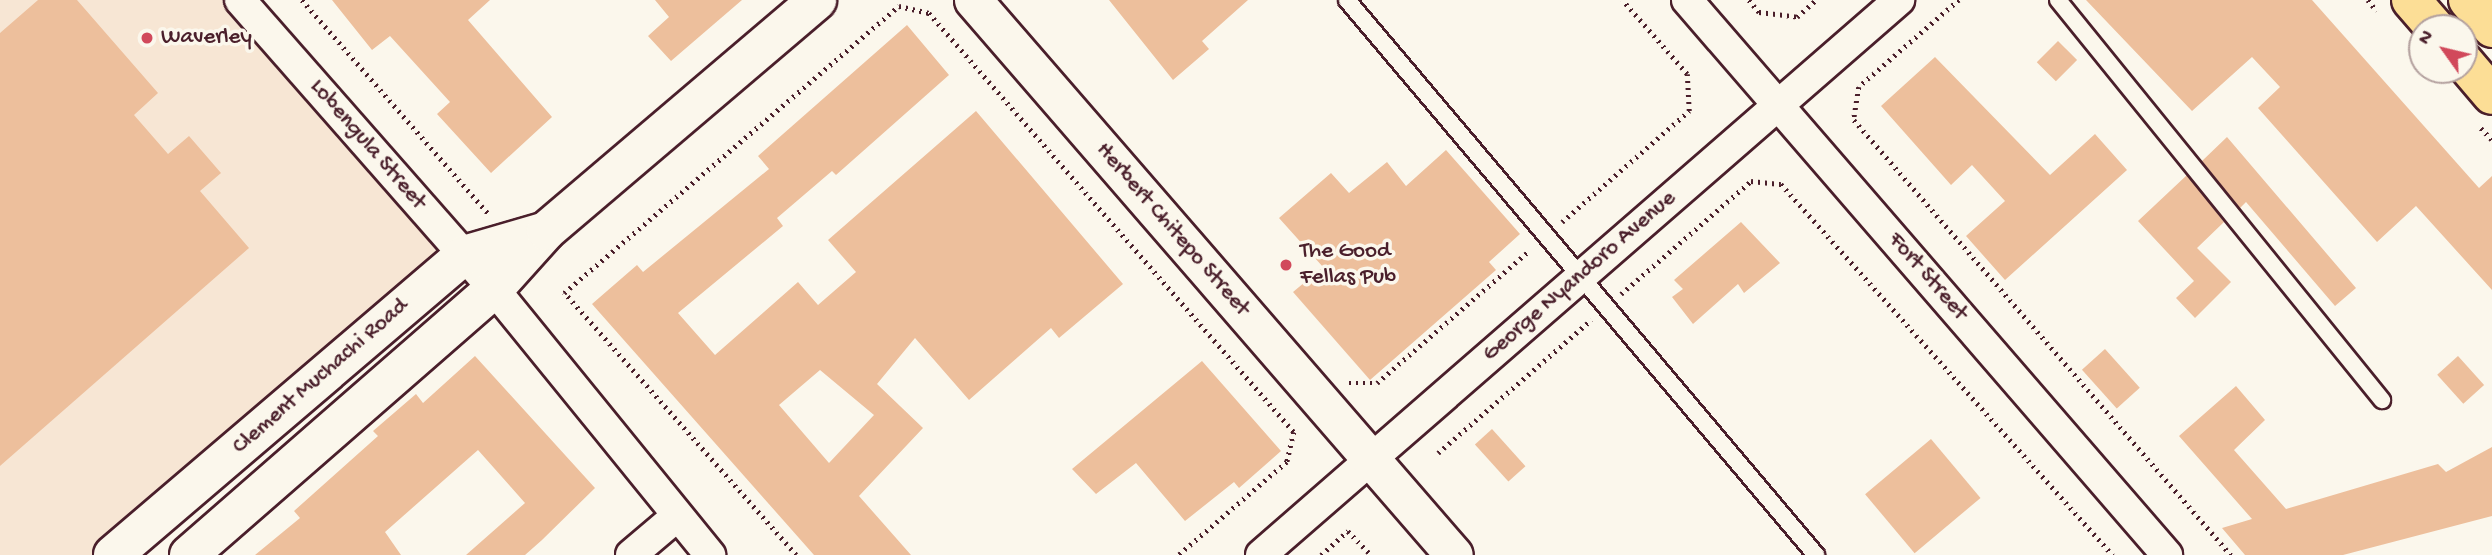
<!DOCTYPE html>
<style>
body{margin:0}
#map{position:relative;width:2492px;height:555px;overflow:hidden;background:#fbf7ec;font-family:"Gochi Hand",sans-serif}
div>[style]{position:absolute}
[style*='--x']{left:calc(var(--x)*1px);top:calc(var(--y)*1px);width:calc(var(--w)*1px);rotate:calc(var(--a)*1deg)}
.built>*{inset:0;background:#f7e6d4}
.building>*{inset:0;background:#edbf9c;transform-origin:0 0}
.path>*{height:4.5px;margin-top:-2.25px;transform-origin:0;background:repeating-linear-gradient(90deg,#4a1f2b 0 2px,transparent 0 7px)}
.roads{filter:drop-shadow(2px 0 #4a1f2b) drop-shadow(-2px 0 #4a1f2b) drop-shadow(0 2px #4a1f2b) drop-shadow(0 -2px #4a1f2b)}
.service>*{height:16px;margin:-8px;padding:0 8px;transform-origin:8px;border-radius:8px;background:#fbf7ec}
.minor>*{height:30px;margin:-15px;padding:0 15px;transform-origin:15px;border-radius:15px;background:#fbf7ec}
.tertiary>*{height:37px;margin:-18.5px;padding:0 18.5px;transform-origin:18.5px;border-radius:18.5px;background:#fbf7ec}
.secondary>*{height:38px;margin:-19px;padding:0 19px;transform-origin:19px;border-radius:19px;background:#fbf7ec}
.trunk>*{height:38px;margin:-19px;padding:0 19px;transform-origin:19px;border-radius:19px;background:#fcde96}
.dots>*{width:19px;height:19px;translate:-50% -50%;box-sizing:border-box;border:4px solid #fbf7ec;border-radius:50%}
span{translate:-50% -50%;white-space:nowrap;text-align:center;line-height:1.15;-webkit-text-stroke:7px #fbf7ec;paint-order:stroke}
.poi-label{font-size:23px;color:#4a1f2b}
.left{translate:0 -50%;text-align:left}
.street-label{font-size:23px;color:#4a1f2b}
.north{position:absolute;left:2408px;top:14px;width:70px;height:70px;box-sizing:border-box;background:#fbf7ec;border:2px solid #b4a19f;border-radius:50%;rotate:304deg;font-size:19px;font-weight:700;line-height:28px;text-align:center;color:#4a1f2b}
.north::after{content:'';display:block;margin:auto;width:24px;height:32px;background:#d1495b;clip-path:polygon(50% 0,100% 100%,50% 72%,0 100%)}
</style>
<div id="map">
<div class="built">
<div style="clip-path:polygon(0 0,232px 0,452px 253px,104px 555px,0 555px)"></div>
</div>
<div class="building">
<div style="clip-path:polygon(38px 0,77px 0,158px 93px,134px 115px,168px 154px,189px 136px,221px 173px,200px 191px,249px 248px,0 466px,0 33px)"></div>
<div style="clip-path:polygon(332px 0,490px 0,468px 20px,552px 117px,491px 173px,437px 114px,450px 102px,390px 36px,372px 50px)"></div>
<div style="clip-path:polygon(655px 0,742px 0,671px 61px,648px 36px,669px 17px)"></div>
<div style="clip-path:polygon(1109px 0,1248px 0,1202px 41px,1209px 49px,1173px 80px)"></div>
<div style="clip-path:polygon(2086px 0,2312px 0,2479px 188px,2492px 176px,2492px 290px,2416px 206px,2377px 242px,2258px 108px,2280px 87px,2252px 57px,2192px 111px)"></div>
<div style="clip-path:polygon(evenodd,907px 25px,949px 75px,836px 175px,832px 171px,777px 218px,783px 226px,678px 313px,715px 355px,798px 282px,818px 305px,856px 272px,828px 240px,976px 111px,1123px 284px,1059px 338px,1051px 328px,969px 400px,915px 338px,877px 384px,923px 428px,859px 496px,911px 555px,814px 555px,592px 304px,637px 265px,643px 272px,769px 169px,758px 156px,907px 25px,820px 370px,874px 415px,829px 463px,779px 405px,820px 370px)"></div>
<div style="left:2058px;top:41px;width:27px;height:30px;rotate:45deg"></div>
<div style="clip-path:polygon(1935px 57px,2050px 175px,2095px 134px,2127px 170px,2005px 280px,1966px 236px,2005px 201px,1972px 165px,1951px 185px,1881px 106px)"></div>
<div style="clip-path:polygon(2227px 137px,2356px 288px,2335px 306px,2246px 202px,2240px 208px,2202px 161px)"></div>
<div style="clip-path:polygon(1446px 150px,1520px 234px,1489px 262px,1496px 270px,1370px 380px,1293px 292px,1323px 267px,1279px 218px,1331px 173px,1349px 193px,1387px 162px,1406px 186px)"></div>
<div style="clip-path:polygon(2187px 175px,2224px 222px,2197px 248px,2231px 282px,2195px 318px,2176px 298px,2194px 281px,2138px 221px)"></div>
<div style="clip-path:polygon(1741px 222px,1780px 263px,1744px 293px,1738px 284px,1693px 324px,1672px 297px,1683px 289px,1674px 280px)"></div>
<div style="left:2105px;top:349px;width:52px;height:31px;rotate:48deg"></div>
<div style="clip-path:polygon(475px 356px,595px 488px,542px 540px,525px 555px,466px 555px,525px 503px,478px 450px,385px 532px,401px 555px,255px 555px,300px 518px,294px 511px,378px 436px,373px 431px,416px 394px,423px 403px)"></div>
<div style="left:2458px;top:356px;width:39px;height:28px;rotate:48deg"></div>
<div style="clip-path:polygon(1202px 361px,1281px 451px,1239px 488px,1234px 482px,1185px 521px,1136px 463px,1096px 494px,1072px 469px)"></div>
<div style="clip-path:polygon(2236px 386px,2265px 420px,2234px 450px,2286px 509px,2438px 464px,2446px 472px,2492px 447px,2492px 516px,2343px 555px,2245px 555px,2222px 528px,2252px 519px,2179px 436px)"></div>
<div style="left:1492px;top:429px;width:50px;height:23px;rotate:48deg"></div>
<div style="left:1931px;top:439px;width:77px;height:86px;rotate:50deg"></div>
</div>
<div class="path">
<div style="--x:302;--y:0;--w:283;--a:48.9"></div>
<div style="--x:1749;--y:0;--w:16;--a:50"></div>
<div style="--x:1759;--y:12;--w:38;--a:7"></div>
<div style="--x:1797;--y:17;--w:25;--a:-42"></div>
<div style="--x:1959;--y:0;--w:133;--a:139"></div>
<div style="--x:1859;--y:87;--w:33;--a:99"></div>
<div style="--x:1854;--y:120;--w:576;--a:49.09"></div>
<div style="--x:2368;--y:0;--w:14;--a:51"></div>
<div style="--x:2481;--y:128;--w:16;--a:47"></div>
<div style="--x:1562;--y:222;--w:169;--a:-41.2"></div>
<div style="--x:1689;--y:111;--w:37;--a:-93"></div>
<div style="--x:1687;--y:74;--w:98;--a:-131.3"></div>
<div style="--x:1621;--y:294;--w:172;--a:-41"></div>
<div style="--x:1751;--y:181;--w:30;--a:6"></div>
<div style="--x:1781;--y:184;--w:498;--a:48.2"></div>
<div style="--x:1349;--y:383;--w:28;--a:0"></div>
<div style="--x:1377;--y:383;--w:201;--a:-41"></div>
<div style="--x:1438;--y:453;--w:203;--a:-41"></div>
<div style="--x:796;--y:555;--w:350;--a:-131.5"></div>
<div style="--x:564;--y:293;--w:441;--a:-40.6"></div>
<div style="--x:899;--y:6;--w:31;--a:13"></div>
<div style="--x:929;--y:13;--w:556;--a:48.94"></div>
<div style="--x:1294;--y:432;--w:31;--a:103"></div>
<div style="--x:1287;--y:462;--w:143;--a:139.3"></div>
<div style="--x:1321;--y:555;--w:36;--a:-42"></div>
<div style="--x:1348;--y:531;--w:33;--a:46"></div>
</div>
<div class="roads">
<div class="service">
<div style="--x:1347;--y:0;--w:727;--a:49.8"></div>
<div style="--x:2058;--y:0;--w:515;--a:50.99"></div>
</div>
<div class="minor">
<div style="--x:240;--y:0;--w:385;--a:48.7"></div>
<div style="--x:494;--y:289;--w:343;--a:50.9"></div>
<div style="--x:1687;--y:0;--w:734;--a:49.14"></div>
<div style="--x:631;--y:555;--w:60;--a:-40.3"></div>
<div style="--x:1261;--y:555;--w:846;--a:-41.02"></div>
</div>
<div class="tertiary">
<div style="--x:973;--y:0;--w:734;--a:49.09"></div>
</div>
<div class="secondary">
<div style="--x:113;--y:555;--w:462;--a:-40.5"></div>
<div style="--x:464;--y:255;--w:85;--a:-16.3"></div>
<div style="--x:189;--y:555;--w:405;--a:-41.1"></div>
<div style="--x:494;--y:289;--w:78;--a:-48.1"></div>
<div style="--x:546;--y:231;--w:356;--a:-40.4"></div>
</div>
<div class="trunk">
<div style="--x:2411;--y:0;--w:37;--a:49"></div>
<div style="--x:2468;--y:0;--w:37;--a:49"></div>
<div style="--x:2464;--y:62;--w:43;--a:49.7"></div>
</div>
</div>
<div class="dots">
<div style="left:147px;top:38px;background:#d1495b"></div>
<div style="left:1286px;top:265px;background:#d1495b"></div>
</div>
<div class="poi-label">
<span class="left" style="left:161px;top:38px">Waverley</span>
<span class="left" style="left:1300px;top:265px">The Good<br>Fellas Pub</span>
</div>
<div class="street-label">
<span style="left:367px;top:145px;rotate:49deg">Lobengula Street</span>
<span style="left:1172px;top:230px;rotate:49deg">Herbert Chitepo Street</span>
<span style="left:1580px;top:277px;rotate:-41deg">George Nyandoro Avenue</span>
<span style="left:1927px;top:277px;rotate:49deg">Fort Street</span>
<span style="left:321px;top:377px;rotate:-41deg">Clement Muchachi Road</span>
</div>
<div class="north">N</div>
</div>
